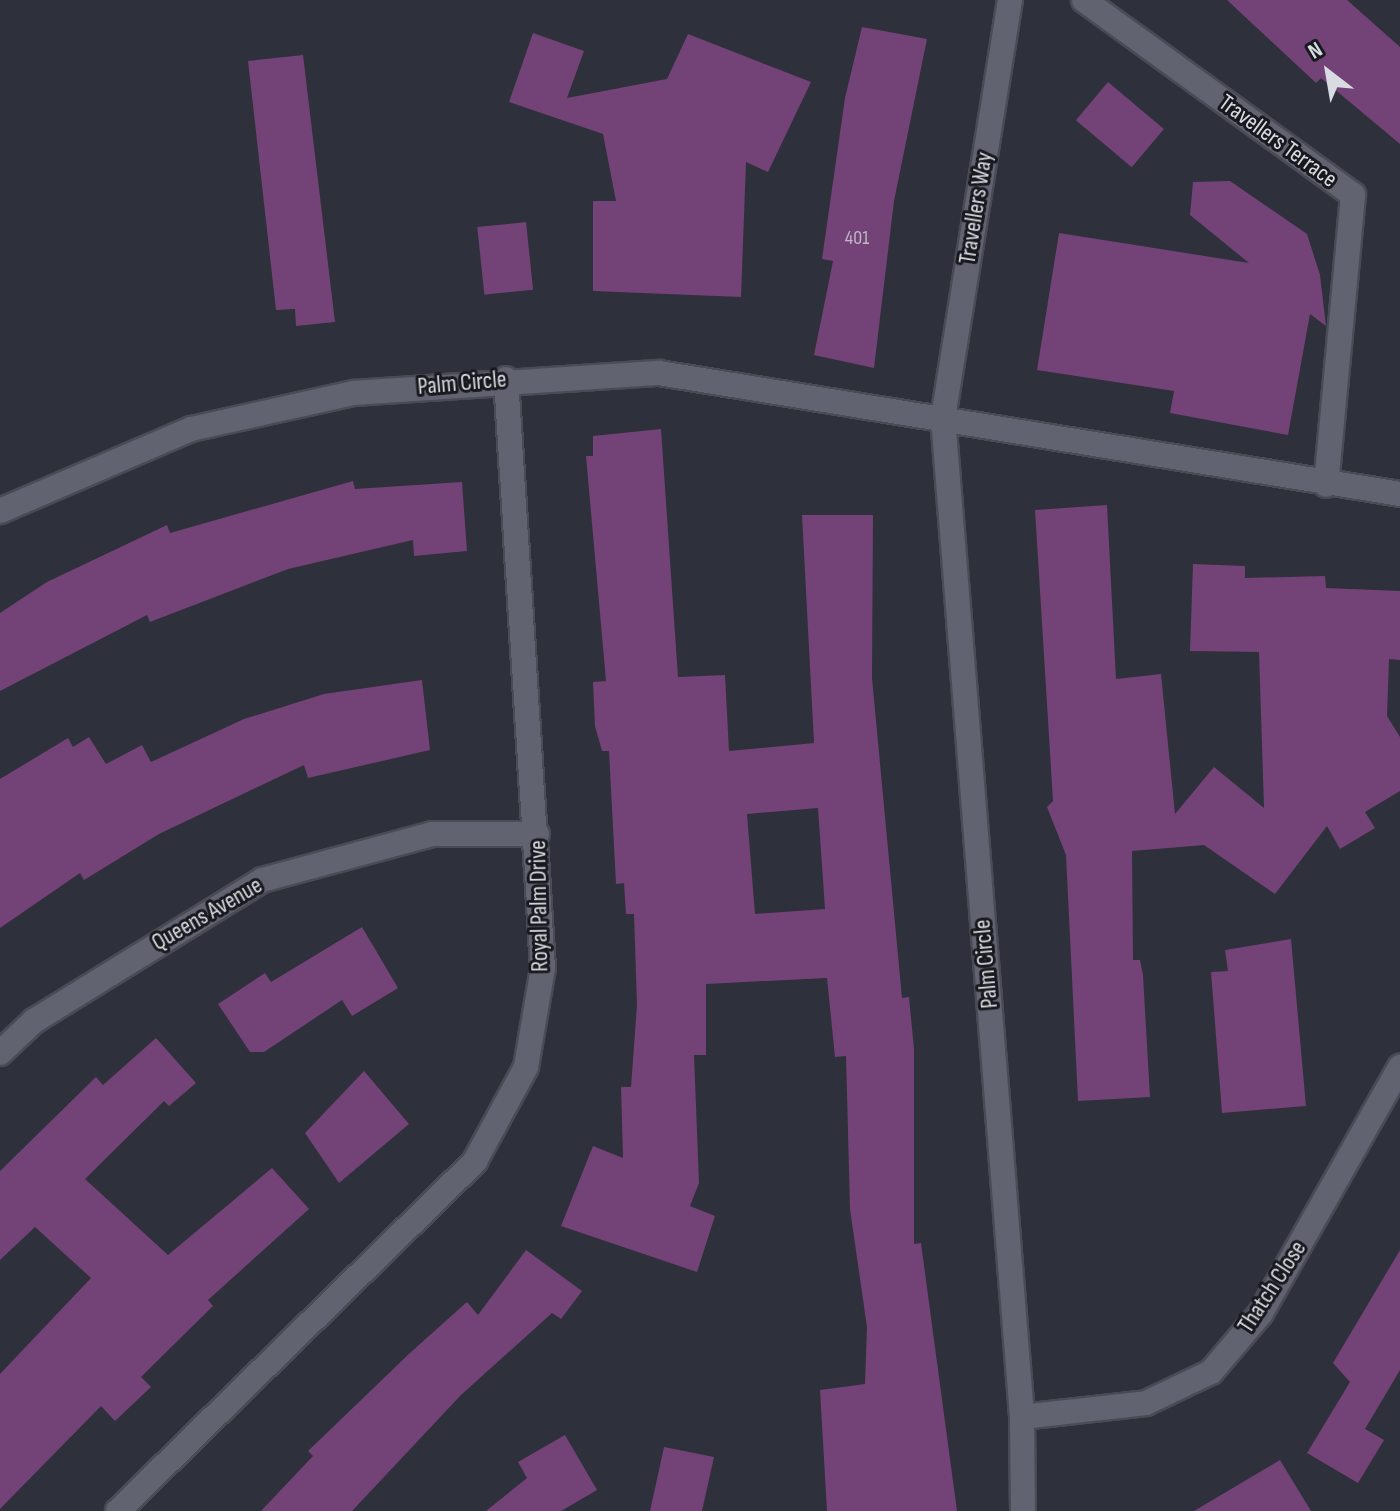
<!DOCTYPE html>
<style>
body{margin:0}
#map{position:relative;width:1400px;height:1511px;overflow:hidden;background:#2e303c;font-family:"Sofia Sans Condensed",sans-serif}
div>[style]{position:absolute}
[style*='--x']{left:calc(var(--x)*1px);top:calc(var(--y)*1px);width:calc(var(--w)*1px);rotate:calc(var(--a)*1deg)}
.building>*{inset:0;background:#734276;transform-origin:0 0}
.roads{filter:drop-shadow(2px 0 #494b55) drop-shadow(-2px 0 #494b55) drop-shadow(0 2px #494b55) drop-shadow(0 -2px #494b55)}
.street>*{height:24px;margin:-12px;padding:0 12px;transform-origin:12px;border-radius:12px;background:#616371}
span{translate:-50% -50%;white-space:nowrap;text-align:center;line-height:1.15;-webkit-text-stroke:6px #18191e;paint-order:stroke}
.number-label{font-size:20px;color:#c0b5c8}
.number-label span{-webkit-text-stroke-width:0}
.street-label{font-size:24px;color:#d9dbe3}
.north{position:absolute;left:1288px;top:32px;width:80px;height:80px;-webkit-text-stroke:6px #18191e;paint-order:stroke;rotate:329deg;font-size:22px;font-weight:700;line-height:32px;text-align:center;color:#d9dbe3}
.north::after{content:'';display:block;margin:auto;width:28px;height:36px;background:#d9dbe3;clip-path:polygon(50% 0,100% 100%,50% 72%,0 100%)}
</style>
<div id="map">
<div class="building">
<div style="clip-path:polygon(1227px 0,1347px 0,1400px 47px,1400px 144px,1321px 78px,1316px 83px)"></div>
<div style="clip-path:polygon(862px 27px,927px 39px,894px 201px,874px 368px,814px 355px,833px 261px,822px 259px,845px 98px)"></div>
<div style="clip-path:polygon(533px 33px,584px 51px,567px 98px,667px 79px,688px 34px,811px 82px,768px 172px,746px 162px,741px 297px,593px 291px,593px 201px,616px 201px,603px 134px,509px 102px)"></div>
<div style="clip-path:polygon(303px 55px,335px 322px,296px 326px,295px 309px,276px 310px,248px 61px)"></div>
<div style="left:1108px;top:82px;width:73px;height:50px;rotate:40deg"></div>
<div style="clip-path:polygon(1230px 181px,1307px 234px,1320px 275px,1326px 326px,1310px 314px,1288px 435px,1170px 413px,1174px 391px,1037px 370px,1059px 233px,1249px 263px,1190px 215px,1193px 182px)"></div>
<div style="left:526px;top:222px;width:68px;height:49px;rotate:84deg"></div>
<div style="clip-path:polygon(evenodd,661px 429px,678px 677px,725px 675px,729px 751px,814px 743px,802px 515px,873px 515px,872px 678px,902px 998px,909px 997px,914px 1049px,914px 1244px,921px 1243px,957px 1511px,827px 1511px,820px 1390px,865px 1384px,867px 1327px,850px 1209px,846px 1056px,835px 1057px,827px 978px,706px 984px,706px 1055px,694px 1055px,699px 1183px,690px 1206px,715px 1216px,697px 1272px,561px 1226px,593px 1146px,623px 1158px,621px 1087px,631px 1087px,637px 1005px,634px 914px,626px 914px,624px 883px,616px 884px,609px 751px,602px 751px,595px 726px,593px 682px,606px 681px,586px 456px,593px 456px,593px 436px,661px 429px,818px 808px,825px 909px,755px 914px,747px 814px,818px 808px)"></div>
<div style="clip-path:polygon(353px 481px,355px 489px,462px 482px,467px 551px,414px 556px,413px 540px,288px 569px,150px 622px,147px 615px,0 691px,0 613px,47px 582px,167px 525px,170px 533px)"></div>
<div style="clip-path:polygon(1107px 505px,1116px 679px,1161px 674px,1175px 814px,1214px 767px,1264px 808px,1259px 652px,1190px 651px,1193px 564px,1245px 566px,1245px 578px,1325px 576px,1326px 588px,1400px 591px,1400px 660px,1389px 659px,1387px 716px,1400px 737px,1400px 791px,1365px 812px,1375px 828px,1340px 849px,1327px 826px,1275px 894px,1204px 845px,1132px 851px,1133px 960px,1140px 960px,1143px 975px,1150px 1097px,1078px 1101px,1066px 855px,1047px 807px,1053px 801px,1035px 510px)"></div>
<div style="clip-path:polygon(422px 680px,430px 750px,308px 778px,304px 765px,159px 834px,84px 880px,80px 873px,0 928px,0 779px,68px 738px,73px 747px,89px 737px,106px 764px,142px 745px,151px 762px,244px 719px,324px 694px)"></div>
<div style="clip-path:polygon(362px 927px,398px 988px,352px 1016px,342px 1000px,264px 1052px,250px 1052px,218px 1004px,265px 973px,271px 982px)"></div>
<div style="clip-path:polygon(1291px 939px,1306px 1106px,1222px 1113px,1211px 972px,1228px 971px,1225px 950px)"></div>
<div style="clip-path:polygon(156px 1038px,196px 1083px,169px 1106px,164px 1101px,85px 1179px,168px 1255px,272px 1168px,309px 1209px,208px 1300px,213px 1306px,141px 1377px,151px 1387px,115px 1421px,101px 1406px,0 1509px,0 1374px,91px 1278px,35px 1227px,0 1260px,0 1171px,96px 1077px,103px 1085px)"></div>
<div style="clip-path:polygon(364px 1071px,409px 1124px,339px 1183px,305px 1133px)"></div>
<div style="clip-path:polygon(526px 1250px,582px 1291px,561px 1319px,552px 1313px,461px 1395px,352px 1511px,261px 1511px,313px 1456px,308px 1451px,411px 1352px,467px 1302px,478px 1315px)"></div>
<div style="clip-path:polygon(1400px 1250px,1400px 1370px,1365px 1429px,1384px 1440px,1358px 1483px,1307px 1453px,1350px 1382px,1333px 1363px)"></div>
<div style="clip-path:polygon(565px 1435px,597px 1490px,561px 1511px,486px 1511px,527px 1478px,518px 1462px)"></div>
<div style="clip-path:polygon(664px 1447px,714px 1457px,702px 1511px,650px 1511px)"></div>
<div style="clip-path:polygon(1280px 1460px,1311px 1511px,1194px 1511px)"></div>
</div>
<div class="roads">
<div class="street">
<div style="--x:1010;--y:0;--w:422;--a:99.1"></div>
<div style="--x:943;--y:417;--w:1003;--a:85.48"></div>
<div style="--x:1022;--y:1417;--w:94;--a:89.4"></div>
<div style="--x:1084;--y:0;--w:332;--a:35.9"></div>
<div style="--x:1353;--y:195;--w:291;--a:95.3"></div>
<div style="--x:0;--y:511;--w:208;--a:-23.2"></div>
<div style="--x:191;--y:429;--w:167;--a:-12.5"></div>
<div style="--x:354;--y:393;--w:306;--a:-3.8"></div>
<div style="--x:659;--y:373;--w:751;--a:9.27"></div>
<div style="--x:0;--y:1053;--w:47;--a:-43.3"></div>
<div style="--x:34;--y:1021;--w:268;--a:-31.7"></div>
<div style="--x:262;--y:880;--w:176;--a:-15.1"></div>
<div style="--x:432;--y:834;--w:105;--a:0"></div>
<div style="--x:1022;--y:1417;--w:125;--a:-6.4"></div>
<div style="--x:1146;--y:1403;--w:72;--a:-25.5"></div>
<div style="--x:1211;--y:1372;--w:77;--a:-49.7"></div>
<div style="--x:1261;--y:1313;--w:283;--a:-60.5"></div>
<div style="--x:118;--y:1511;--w:500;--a:-44.4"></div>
<div style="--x:475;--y:1161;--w:107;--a:-61.5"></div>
<div style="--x:526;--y:1067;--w:100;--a:-80.3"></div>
<div style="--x:543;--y:968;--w:590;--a:-93.59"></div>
</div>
</div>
<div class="number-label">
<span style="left:857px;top:238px">401</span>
</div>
<div class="street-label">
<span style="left:1278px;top:141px;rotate:36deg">Travellers Terrace</span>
<span style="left:976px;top:208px;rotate:-81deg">Travellers Way</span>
<span style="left:462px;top:383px;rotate:-5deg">Palm Circle</span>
<span style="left:539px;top:906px;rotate:-91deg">Royal Palm Drive</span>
<span style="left:207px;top:914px;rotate:-30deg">Queens Avenue</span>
<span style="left:986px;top:964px;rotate:-95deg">Palm Circle</span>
<span style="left:1272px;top:1287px;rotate:-57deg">Thatch Close</span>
</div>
<div class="north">N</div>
</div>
